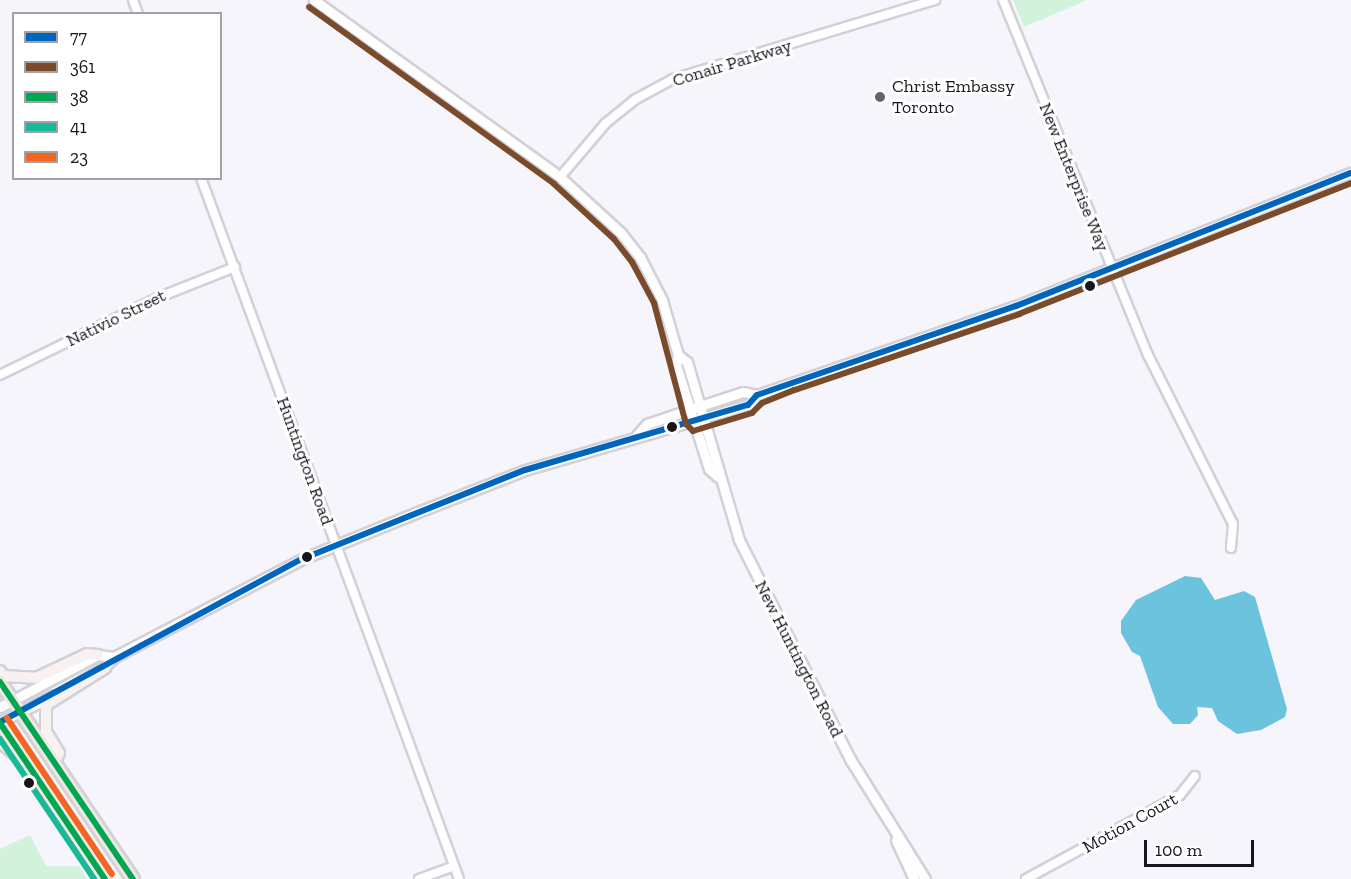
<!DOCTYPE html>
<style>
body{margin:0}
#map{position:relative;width:1351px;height:879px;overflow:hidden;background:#f6f5fc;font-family:"Zilla Slab",serif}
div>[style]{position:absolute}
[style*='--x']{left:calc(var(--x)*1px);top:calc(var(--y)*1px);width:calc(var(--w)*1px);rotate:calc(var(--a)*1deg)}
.green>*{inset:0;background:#d3f2dc}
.water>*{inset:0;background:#6bc3de}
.roads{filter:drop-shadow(2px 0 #d2d1d8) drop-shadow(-2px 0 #d2d1d8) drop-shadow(0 2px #d2d1d8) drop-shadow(0 -2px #d2d1d8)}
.minor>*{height:8px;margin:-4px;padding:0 4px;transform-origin:4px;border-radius:4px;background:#fefeff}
.tertiary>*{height:9px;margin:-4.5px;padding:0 4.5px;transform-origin:4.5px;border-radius:4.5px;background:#fefeff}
.secondary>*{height:10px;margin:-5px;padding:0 5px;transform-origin:5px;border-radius:5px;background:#f7f2f1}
.primary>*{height:12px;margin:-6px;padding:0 6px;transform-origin:6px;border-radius:6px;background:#f0e7e3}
.bus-1>*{height:6px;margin:-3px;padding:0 3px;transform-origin:3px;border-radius:3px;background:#0065bd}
.bus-2>*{height:6px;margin:-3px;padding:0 3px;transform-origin:3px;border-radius:3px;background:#7a4b2a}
.bus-3>*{height:6px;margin:-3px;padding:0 3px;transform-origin:3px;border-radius:3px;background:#00a651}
.bus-4>*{height:6px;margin:-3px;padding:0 3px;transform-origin:3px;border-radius:3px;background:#17b997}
.bus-5>*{height:6px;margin:-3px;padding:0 3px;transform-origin:3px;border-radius:3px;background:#f26522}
.dots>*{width:16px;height:16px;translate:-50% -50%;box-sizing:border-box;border:3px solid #fff;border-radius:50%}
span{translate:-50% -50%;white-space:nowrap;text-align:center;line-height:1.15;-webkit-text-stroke:6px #fff;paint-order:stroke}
.street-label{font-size:18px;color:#17161d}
.poi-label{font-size:18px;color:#17161d}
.left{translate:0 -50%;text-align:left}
.legend{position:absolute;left:12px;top:12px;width:210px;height:168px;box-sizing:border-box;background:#fff;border:2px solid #a2a2a5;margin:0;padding:8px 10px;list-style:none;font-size:18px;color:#17161d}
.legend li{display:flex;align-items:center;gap:12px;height:30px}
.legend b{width:30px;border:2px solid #a2a2a5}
.scale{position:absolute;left:1144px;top:840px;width:110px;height:27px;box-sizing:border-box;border:3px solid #17161d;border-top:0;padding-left:8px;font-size:18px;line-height:21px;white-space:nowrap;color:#17161d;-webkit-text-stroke:4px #fff;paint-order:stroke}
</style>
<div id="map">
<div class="green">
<div style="clip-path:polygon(1013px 0,1087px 0,1024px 27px)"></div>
<div style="clip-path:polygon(30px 835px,46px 866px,79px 866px,87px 879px,0 879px,0 849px)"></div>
</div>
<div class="water">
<div style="clip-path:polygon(1185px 576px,1201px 578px,1215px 600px,1244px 591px,1255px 597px,1287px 709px,1285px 717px,1261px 730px,1237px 734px,1218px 721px,1212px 708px,1197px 707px,1198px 715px,1190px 724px,1173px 724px,1158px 707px,1140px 656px,1132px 652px,1121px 633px,1121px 621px,1136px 600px)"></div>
</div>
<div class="roads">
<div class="minor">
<div style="--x:133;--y:0;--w:15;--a:70"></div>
<div style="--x:1003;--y:0;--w:383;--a:67.8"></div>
<div style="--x:1148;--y:355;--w:189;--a:63.3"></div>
<div style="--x:1233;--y:524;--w:24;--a:95"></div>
<div style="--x:560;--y:177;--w:71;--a:-49.6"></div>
<div style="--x:606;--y:123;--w:38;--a:-39"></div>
<div style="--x:636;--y:99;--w:42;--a:-28.4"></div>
<div style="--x:673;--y:79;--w:274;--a:-16.8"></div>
<div style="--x:201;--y:178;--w:747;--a:69.79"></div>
<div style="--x:0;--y:375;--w:175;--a:-26.1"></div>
<div style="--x:157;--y:298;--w:84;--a:-21.7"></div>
<div style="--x:419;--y:879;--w:37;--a:-20"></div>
<div style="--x:1026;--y:879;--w:175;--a:-28.6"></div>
<div style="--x:1180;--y:795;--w:24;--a:-52"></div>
</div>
<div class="tertiary">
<div style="--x:314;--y:0;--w:303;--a:35.7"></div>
<div style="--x:560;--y:177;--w:83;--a:42.6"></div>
<div style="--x:621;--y:233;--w:31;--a:52"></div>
<div style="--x:640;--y:257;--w:48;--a:62.9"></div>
<div style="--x:662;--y:300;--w:57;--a:73.8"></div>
<div style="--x:678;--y:355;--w:10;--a:101"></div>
<div style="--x:676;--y:365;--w:109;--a:72.4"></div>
<div style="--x:709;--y:469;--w:12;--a:42"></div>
<div style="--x:678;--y:355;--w:11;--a:38"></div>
<div style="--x:687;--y:362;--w:185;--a:73.7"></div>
<div style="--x:739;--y:540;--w:246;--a:63.1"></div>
<div style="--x:850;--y:759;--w:142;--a:58"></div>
<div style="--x:637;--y:435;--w:15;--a:-48"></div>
<div style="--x:647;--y:424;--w:56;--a:-18.8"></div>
<div style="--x:700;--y:406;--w:45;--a:-18"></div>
<div style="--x:743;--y:392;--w:14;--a:12"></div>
<div style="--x:101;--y:670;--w:18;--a:-45"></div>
<div style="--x:114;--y:657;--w:212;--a:-27.5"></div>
<div style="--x:302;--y:559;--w:125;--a:-22.1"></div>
<div style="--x:418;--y:512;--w:115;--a:-21.4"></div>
<div style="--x:525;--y:470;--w:232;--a:-16.3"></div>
<div style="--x:748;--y:405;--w:13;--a:-48"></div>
<div style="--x:757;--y:395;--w:274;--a:-19"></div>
<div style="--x:1016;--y:306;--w:360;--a:-21.7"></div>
<div style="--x:0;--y:707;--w:111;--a:-28"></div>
<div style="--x:98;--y:655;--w:16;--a:7"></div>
<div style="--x:0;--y:722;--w:60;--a:-26.6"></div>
<div style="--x:896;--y:840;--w:43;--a:65.2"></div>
</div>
<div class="secondary">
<div style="--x:0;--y:671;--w:6;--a:59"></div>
<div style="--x:3;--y:676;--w:33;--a:3"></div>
<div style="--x:36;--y:678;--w:56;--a:-25.2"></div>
<div style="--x:87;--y:654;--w:11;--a:5"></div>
<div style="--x:0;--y:742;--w:23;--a:40"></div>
<div style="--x:54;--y:764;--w:12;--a:-66"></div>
<div style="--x:59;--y:753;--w:26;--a:-121"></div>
<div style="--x:46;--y:731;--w:26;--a:-90"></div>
<div style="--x:46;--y:705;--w:70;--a:-32.1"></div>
</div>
<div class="primary">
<div style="--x:0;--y:682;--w:238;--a:56"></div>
<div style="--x:0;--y:723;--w:188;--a:56.1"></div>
</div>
</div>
<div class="bus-1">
<div style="--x:0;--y:722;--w:343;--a:-28.4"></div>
<div style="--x:302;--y:559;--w:240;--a:-21.8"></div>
<div style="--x:525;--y:470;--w:232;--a:-16.3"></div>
<div style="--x:748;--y:405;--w:13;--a:-48"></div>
<div style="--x:757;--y:395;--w:274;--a:-19"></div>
<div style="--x:1016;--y:306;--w:360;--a:-21.7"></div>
</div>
<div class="bus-2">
<div style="--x:309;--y:7;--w:302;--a:35.8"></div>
<div style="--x:554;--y:184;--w:81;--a:42.5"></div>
<div style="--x:614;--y:239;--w:29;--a:52"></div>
<div style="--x:632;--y:262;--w:47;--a:61.8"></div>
<div style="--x:654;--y:303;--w:125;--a:75.2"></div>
<div style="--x:686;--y:424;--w:10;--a:45"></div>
<div style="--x:693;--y:431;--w:62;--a:-17"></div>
<div style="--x:752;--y:413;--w:14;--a:-45"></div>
<div style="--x:762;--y:403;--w:35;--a:-22"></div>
<div style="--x:795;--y:390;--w:237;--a:-18.7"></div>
<div style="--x:1019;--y:314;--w:357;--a:-21.5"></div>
</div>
<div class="bus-3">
<div style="--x:0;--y:682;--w:238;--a:56"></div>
<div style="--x:0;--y:723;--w:188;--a:56.1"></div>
</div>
<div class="bus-4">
<div style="--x:0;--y:739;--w:169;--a:56.1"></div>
</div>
<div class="bus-5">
<div style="--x:7;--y:718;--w:188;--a:56.1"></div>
</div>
<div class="dots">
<div style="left:880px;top:97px;background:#65646b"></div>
<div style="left:1090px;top:286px;background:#17161d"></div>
<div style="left:672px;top:427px;background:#17161d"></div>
<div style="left:307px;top:557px;background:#17161d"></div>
<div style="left:29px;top:783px;background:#17161d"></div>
</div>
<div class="street-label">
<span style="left:732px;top:63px;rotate:-17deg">Conair Parkway</span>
<span style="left:1074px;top:177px;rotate:68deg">New Enterprise Way</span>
<span style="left:116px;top:318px;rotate:-26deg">Nativio Street</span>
<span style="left:305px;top:461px;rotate:70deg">Huntington Road</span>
<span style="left:799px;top:659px;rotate:63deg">New Huntington Road</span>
<span style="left:1130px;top:823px;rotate:-29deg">Motion Court</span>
</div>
<div class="poi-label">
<span class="left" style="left:892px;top:97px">Christ Embassy<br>Toronto</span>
</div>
<ul class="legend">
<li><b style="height:8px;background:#0065bd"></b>77</li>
<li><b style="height:8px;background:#7a4b2a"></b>361</li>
<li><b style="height:8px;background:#00a651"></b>38</li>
<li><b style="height:8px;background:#17b997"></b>41</li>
<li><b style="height:8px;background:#f26522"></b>23</li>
</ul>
<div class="scale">100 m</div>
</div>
